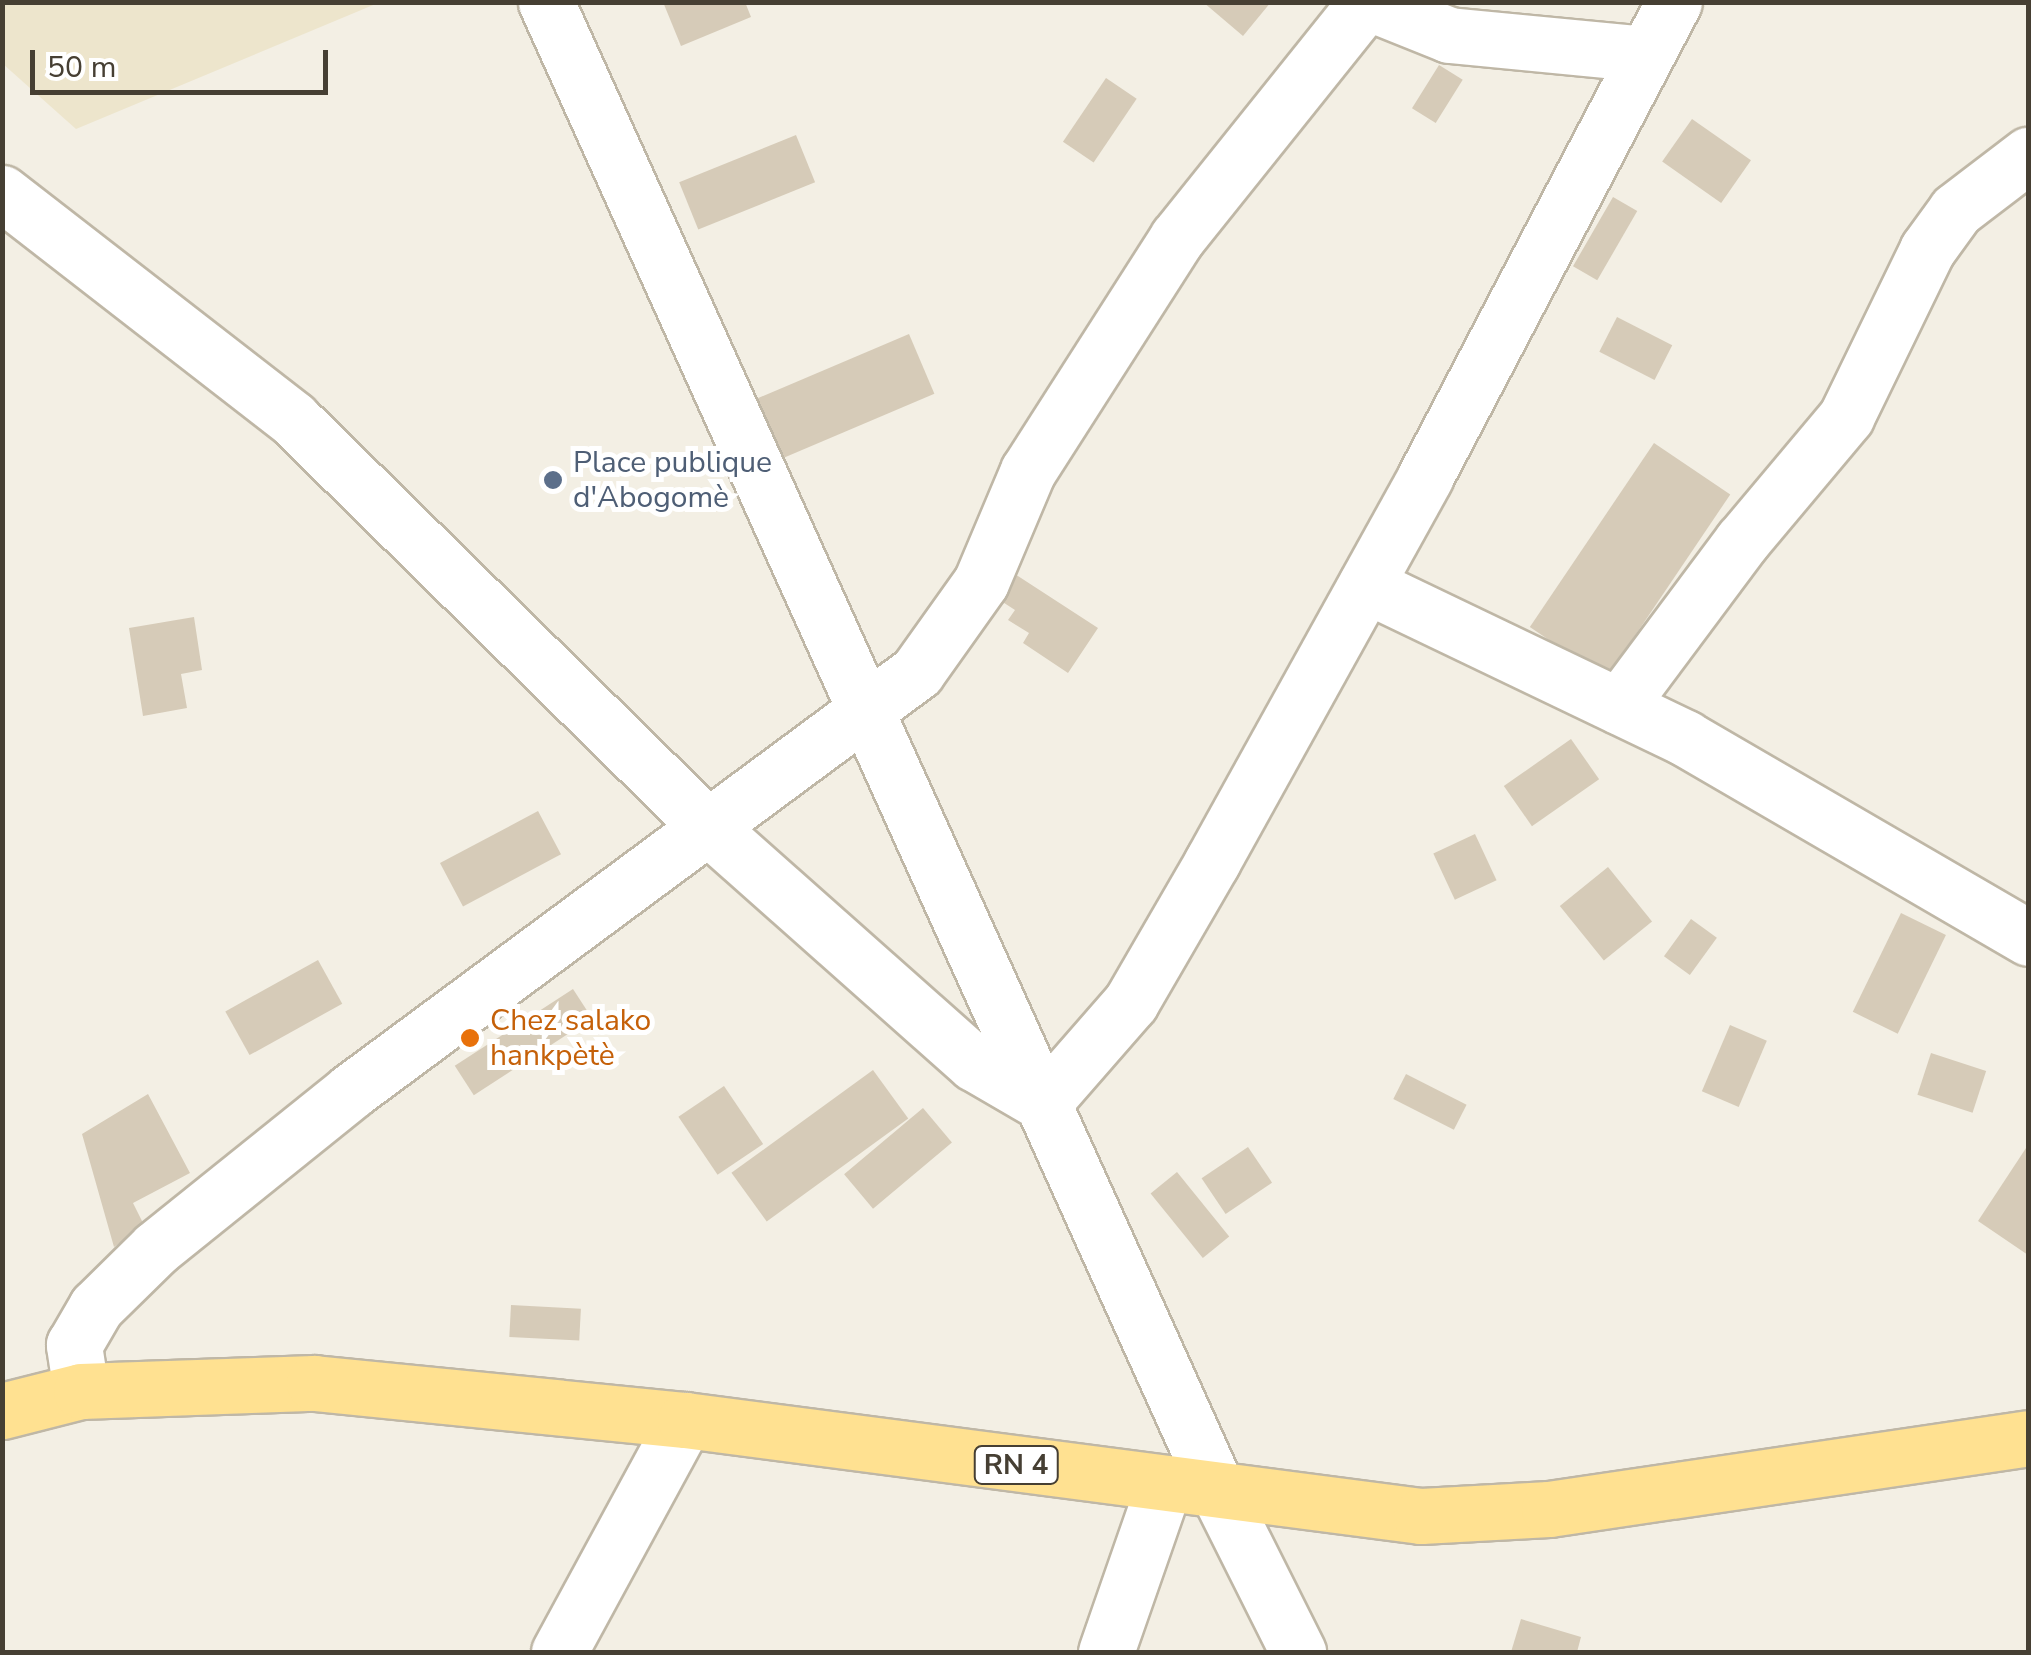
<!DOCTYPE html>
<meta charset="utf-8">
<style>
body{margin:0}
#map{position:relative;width:2031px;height:1655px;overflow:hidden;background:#f3efe4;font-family:"Nunito Sans",sans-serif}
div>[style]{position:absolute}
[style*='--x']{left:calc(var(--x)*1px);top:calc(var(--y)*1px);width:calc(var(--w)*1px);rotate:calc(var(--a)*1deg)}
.education>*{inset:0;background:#ede5cc}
.building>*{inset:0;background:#d6cbb8;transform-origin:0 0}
.roads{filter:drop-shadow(2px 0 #bfb7a6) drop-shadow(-2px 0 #bfb7a6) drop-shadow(0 2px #bfb7a6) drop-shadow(0 -2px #bfb7a6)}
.minor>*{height:55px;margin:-27.5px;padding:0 27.5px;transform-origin:27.5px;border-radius:27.5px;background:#fff}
.major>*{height:55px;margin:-27.5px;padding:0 27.5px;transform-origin:27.5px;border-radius:27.5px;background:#ffe191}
.dots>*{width:28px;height:28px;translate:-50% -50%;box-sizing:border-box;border:5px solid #fff;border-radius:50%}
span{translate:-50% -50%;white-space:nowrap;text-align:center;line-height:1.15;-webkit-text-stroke:10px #fff;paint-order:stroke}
.shield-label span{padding:2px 8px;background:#fff;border:2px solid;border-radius:8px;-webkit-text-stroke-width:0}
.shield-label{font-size:28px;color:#463f33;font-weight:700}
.service-label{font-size:30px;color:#4e5e75}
.left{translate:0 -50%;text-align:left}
.food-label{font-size:30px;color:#c56008}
.frame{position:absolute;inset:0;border:5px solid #463f33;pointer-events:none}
.scale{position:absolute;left:30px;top:50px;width:298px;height:45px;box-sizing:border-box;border:5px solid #463f33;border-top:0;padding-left:12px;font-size:30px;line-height:35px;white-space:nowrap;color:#463f33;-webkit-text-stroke:8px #fff;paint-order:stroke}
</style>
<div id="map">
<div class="education">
<div style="clip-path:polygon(3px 2px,378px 2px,378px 3px,76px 129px,3px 64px)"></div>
</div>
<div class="building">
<div style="clip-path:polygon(663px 2px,745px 2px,751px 17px,681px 46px)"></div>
<div style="clip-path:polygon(1203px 2px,1271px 2px,1243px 36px)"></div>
<div style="left:1439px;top:65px;width:28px;height:51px;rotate:32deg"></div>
<div style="left:1106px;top:78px;width:37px;height:77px;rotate:34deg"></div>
<div style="left:1692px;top:119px;width:72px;height:52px;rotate:35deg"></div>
<div style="left:796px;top:135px;width:51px;height:126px;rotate:68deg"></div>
<div style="left:1613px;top:197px;width:28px;height:80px;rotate:30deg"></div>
<div style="left:1617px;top:317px;width:62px;height:39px;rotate:27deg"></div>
<div style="left:909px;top:334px;width:65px;height:170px;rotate:67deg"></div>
<div style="left:1654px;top:443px;width:92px;height:222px;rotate:34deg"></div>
<div style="clip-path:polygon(1015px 574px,1098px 628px,1068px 673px,1023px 643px,1029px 633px,1008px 620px,1015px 610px,998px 599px)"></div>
<div style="clip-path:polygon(194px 617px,202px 670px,181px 674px,187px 708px,143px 716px,129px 628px)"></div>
<div style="left:1571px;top:739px;width:49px;height:82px;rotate:55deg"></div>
<div style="left:538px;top:811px;width:49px;height:111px;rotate:62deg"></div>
<div style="left:1475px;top:834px;width:51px;height:46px;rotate:65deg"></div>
<div style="left:1608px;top:867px;width:70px;height:62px;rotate:51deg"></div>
<div style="left:1901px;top:913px;width:50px;height:110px;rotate:26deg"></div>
<div style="left:1691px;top:919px;width:32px;height:46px;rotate:36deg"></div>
<div style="left:318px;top:960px;width:50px;height:106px;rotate:61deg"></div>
<div style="left:573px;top:989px;width:35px;height:141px;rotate:57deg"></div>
<div style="left:1730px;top:1025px;width:40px;height:72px;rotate:23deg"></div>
<div style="left:1931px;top:1053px;width:58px;height:44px;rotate:18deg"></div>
<div style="left:873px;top:1070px;width:60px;height:175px;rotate:54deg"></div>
<div style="left:1406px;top:1074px;width:68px;height:28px;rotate:27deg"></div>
<div style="left:724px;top:1086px;width:70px;height:55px;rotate:56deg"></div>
<div style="clip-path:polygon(148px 1094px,190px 1173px,133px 1203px,144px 1225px,114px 1247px,82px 1134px)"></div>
<div style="left:923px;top:1108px;width:45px;height:103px;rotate:50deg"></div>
<div style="clip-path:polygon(2028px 1145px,2028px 1255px,1978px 1221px)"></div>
<div style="left:1248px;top:1147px;width:43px;height:56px;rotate:56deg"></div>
<div style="left:1177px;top:1172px;width:83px;height:34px;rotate:51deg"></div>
<div style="left:511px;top:1305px;width:70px;height:32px;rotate:3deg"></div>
<div style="clip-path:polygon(1521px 1619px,1581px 1637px,1577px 1652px,1511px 1652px)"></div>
</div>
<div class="roads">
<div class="minor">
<div style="--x:546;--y:2;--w:1637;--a:65.72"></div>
<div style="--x:1219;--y:1494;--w:177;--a:63.4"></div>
<div style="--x:1367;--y:2;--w:88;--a:21.9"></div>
<div style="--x:1449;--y:35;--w:197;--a:5.5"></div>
<div style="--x:2;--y:193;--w:368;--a:37.8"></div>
<div style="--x:293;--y:419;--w:581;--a:44.51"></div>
<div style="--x:707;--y:826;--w:357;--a:41.6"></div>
<div style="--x:974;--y:1063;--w:80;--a:30.1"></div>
<div style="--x:1043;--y:1103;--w:134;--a:-48.9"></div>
<div style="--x:1131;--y:1002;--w:162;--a:-59.9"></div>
<div style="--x:1212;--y:862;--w:440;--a:-61"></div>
<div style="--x:1425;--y:477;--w:536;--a:-62.34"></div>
<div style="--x:1366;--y:585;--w:354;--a:25.6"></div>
<div style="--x:1685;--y:738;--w:397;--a:30.2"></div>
<div style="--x:1619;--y:706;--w:206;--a:-53.3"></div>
<div style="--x:1742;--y:541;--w:162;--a:-50"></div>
<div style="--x:1846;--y:417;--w:186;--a:-64.1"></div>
<div style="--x:1927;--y:250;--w:49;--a:-54.1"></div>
<div style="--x:1956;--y:210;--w:91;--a:-37.4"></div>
<div style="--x:81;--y:1391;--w:47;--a:-98.7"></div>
<div style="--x:74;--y:1345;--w:44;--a:-59.9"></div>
<div style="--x:96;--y:1307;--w:84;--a:-44.5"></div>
<div style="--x:156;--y:1248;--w:250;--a:-38.8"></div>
<div style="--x:351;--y:1091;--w:704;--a:-36.51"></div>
<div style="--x:917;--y:672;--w:110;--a:-54.6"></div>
<div style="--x:981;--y:582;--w:121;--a:-67.1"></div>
<div style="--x:1028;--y:471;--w:277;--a:-57.4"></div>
<div style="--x:1177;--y:238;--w:302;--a:-51.3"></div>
<div style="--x:559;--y:1652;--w:264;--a:-61.5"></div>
<div style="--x:1106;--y:1652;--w:177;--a:-70.8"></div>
</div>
<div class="major">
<div style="--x:2;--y:1411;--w:81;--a:-14.2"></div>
<div style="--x:81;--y:1391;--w:233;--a:-2"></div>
<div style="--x:314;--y:1383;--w:373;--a:5.7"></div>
<div style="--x:685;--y:1420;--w:742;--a:7.43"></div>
<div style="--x:1421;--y:1516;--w:128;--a:-3.1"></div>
<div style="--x:1549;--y:1509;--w:484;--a:-8.4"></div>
</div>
</div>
<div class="dots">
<div style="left:553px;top:480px;background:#5c6f8a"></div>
<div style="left:470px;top:1038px;background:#e8710a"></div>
</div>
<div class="shield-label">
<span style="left:1016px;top:1465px">RN 4</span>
</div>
<div class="service-label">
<span class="left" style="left:573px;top:480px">Place publique<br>d'Abogomè</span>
</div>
<div class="food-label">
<span class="left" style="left:490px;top:1038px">Chez salako<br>hankpètè</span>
</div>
<div class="frame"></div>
<div class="scale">50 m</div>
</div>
